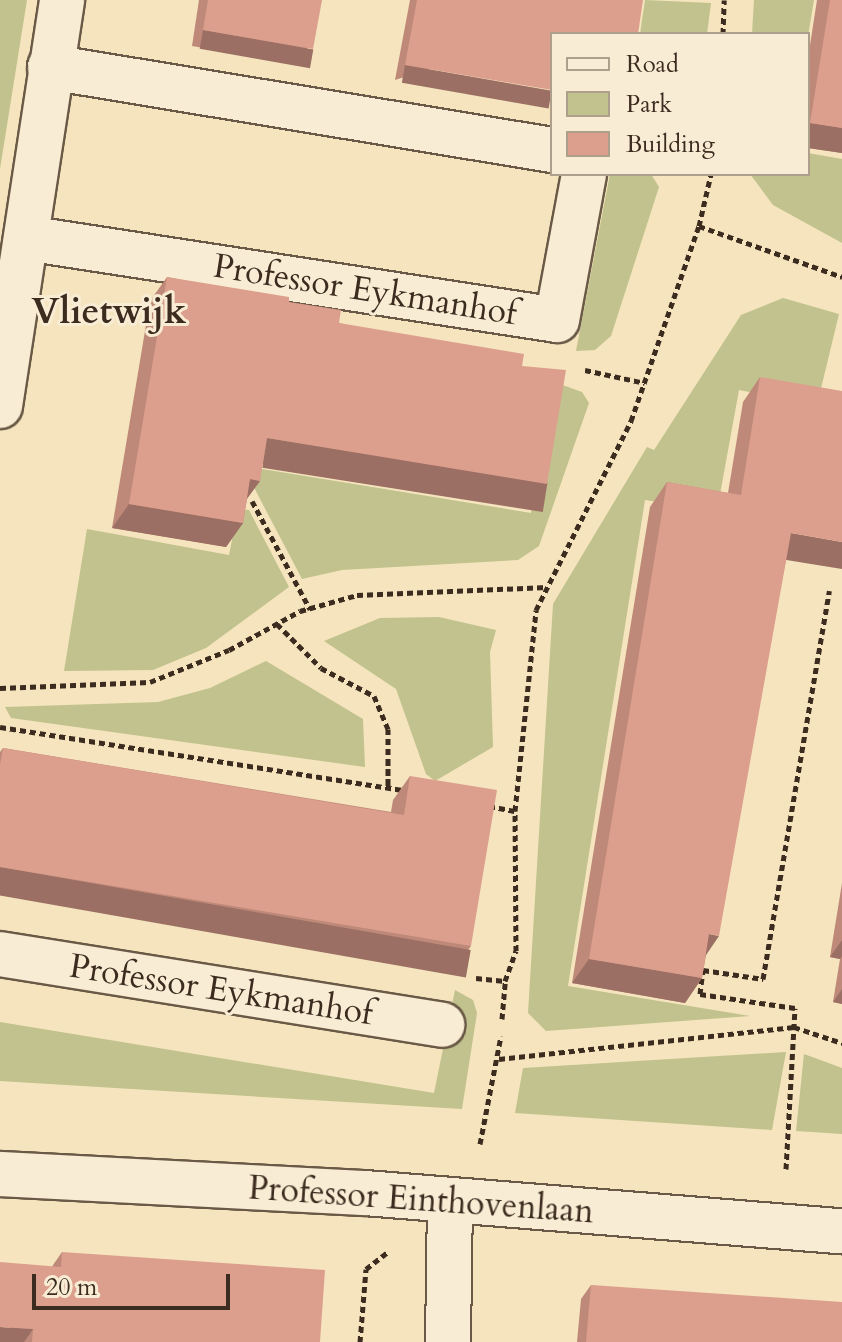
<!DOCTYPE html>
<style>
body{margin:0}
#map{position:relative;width:842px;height:1342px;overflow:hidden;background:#f5e4bd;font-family:Cardo,serif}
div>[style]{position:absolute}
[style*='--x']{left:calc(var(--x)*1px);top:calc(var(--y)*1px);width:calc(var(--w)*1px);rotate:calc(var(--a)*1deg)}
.green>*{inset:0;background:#c1c28d}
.path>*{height:5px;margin-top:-2.5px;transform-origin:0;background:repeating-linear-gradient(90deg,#3c2b1f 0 6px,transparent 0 10px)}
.roads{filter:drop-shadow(2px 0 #6a5946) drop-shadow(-2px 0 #6a5946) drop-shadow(0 2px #6a5946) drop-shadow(0 -2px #6a5946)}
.minor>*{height:44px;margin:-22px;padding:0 22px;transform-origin:22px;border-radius:22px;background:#f8edd4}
.wall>*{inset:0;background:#be8979}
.shaded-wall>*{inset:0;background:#9b6f63;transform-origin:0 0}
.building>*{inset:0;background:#dd9f8d}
span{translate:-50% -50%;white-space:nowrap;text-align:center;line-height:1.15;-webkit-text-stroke:6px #f8edd4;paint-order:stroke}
.street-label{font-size:34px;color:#3c2b1f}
.neighbourhood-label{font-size:36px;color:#3c2b1f;font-weight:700}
.legend{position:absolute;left:550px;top:32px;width:260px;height:144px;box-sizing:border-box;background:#f8edd4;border:2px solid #ad9f8c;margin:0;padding:10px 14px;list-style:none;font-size:24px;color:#3c2b1f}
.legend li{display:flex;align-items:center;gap:16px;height:40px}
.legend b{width:40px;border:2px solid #ad9f8c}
.scale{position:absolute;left:32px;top:1274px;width:198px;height:36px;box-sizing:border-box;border:4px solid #3c2b1f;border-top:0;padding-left:10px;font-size:24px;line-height:28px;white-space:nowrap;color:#3c2b1f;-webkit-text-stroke:6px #f8edd4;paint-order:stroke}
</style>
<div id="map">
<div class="green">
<div style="clip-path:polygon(0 0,27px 0,0 169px)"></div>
<div style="clip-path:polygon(645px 0,711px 3px,707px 34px,640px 34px)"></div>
<div style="clip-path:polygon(754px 0,814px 0,808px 36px,752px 34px)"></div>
<div style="clip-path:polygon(808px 153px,842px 159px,842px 243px,773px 205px,750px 174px,808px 174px)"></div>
<div style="clip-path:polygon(610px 174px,651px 174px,659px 187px,611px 336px,595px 350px,576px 351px)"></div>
<div style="clip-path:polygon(783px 298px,839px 314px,817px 405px,739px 390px,717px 511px,645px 500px,568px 986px,750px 1016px,546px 1031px,528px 1013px,553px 604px,647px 447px,654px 450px,741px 315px)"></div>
<div style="clip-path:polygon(554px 382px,582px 392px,589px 403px,539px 546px,518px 560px,342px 570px,302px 579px,250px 480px,256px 468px,531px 513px)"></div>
<div style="clip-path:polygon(238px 509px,249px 510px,289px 587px,206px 648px,153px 670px,64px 671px,87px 529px,229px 555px)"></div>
<div style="clip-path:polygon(439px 617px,496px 630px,490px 652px,493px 747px,435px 781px,426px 774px,396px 689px,324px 641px,380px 618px)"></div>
<div style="clip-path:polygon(266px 661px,363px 719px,365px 767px,11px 718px,5px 707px,158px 702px,210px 688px)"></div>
<div style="clip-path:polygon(455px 990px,473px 1000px,477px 1013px,462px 1109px,0 1081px,0 1022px,434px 1093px)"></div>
<div style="clip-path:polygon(786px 1052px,772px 1130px,515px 1113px,523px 1068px)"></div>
<div style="clip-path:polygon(804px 1054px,842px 1068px,842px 1134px,796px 1131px)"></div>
</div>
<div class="path">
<div style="--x:723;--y:34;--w:34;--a:-88"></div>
<div style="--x:699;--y:226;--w:152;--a:19.6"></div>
<div style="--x:585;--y:370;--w:61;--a:12.2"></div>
<div style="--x:252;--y:501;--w:123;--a:61.8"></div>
<div style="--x:277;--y:624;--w:62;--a:45"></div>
<div style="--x:321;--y:668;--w:60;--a:27.8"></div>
<div style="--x:374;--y:696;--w:36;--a:67"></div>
<div style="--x:388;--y:729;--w:58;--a:90"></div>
<div style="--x:0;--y:688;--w:150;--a:-2.3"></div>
<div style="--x:150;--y:682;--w:85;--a:-22.1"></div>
<div style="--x:229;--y:650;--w:81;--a:-28.8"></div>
<div style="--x:300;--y:611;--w:59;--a:-15.7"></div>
<div style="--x:357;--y:595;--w:190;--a:-2.4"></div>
<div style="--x:0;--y:727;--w:409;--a:8.9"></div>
<div style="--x:489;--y:806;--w:26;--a:11"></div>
<div style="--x:476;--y:978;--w:29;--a:6"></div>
<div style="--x:502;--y:1019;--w:38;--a:-85"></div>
<div style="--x:505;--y:981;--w:32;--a:-70"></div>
<div style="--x:516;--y:951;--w:140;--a:-90.4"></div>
<div style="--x:515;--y:811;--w:202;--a:-84"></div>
<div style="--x:536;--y:610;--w:212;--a:-63.3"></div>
<div style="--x:631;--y:421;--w:207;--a:-70.8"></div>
<div style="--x:699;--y:226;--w:53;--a:-77"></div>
<div style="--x:499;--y:1059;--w:297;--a:-6.2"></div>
<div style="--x:794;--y:1027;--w:51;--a:18.4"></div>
<div style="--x:480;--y:1144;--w:110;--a:-79"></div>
<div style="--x:786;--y:1169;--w:161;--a:-86.8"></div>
<div style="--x:795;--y:1008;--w:96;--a:-171.6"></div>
<div style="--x:700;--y:994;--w:24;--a:-83"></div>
<div style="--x:703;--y:970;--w:61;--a:8.5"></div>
<div style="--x:763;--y:979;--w:394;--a:-80.3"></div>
<div style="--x:360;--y:1342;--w:73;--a:-85.3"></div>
<div style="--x:366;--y:1269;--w:28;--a:-38"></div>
</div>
<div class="roads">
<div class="minor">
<div style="--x:50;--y:67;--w:509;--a:9.39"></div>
<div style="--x:26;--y:238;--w:537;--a:8.78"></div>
<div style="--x:557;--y:320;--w:148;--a:-79.5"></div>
<div style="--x:0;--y:406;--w:411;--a:-81.3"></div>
<div style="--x:0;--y:954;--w:448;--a:9.1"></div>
<div style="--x:0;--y:1174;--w:365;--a:3"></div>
<div style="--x:365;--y:1193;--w:479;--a:4.6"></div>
<div style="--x:448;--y:1342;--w:138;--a:-89.2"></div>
</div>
</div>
<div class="wall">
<div style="clip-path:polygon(199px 0,322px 0,302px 65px,192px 46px)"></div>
<div style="clip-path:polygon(410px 0,643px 0,395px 80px)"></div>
<div style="clip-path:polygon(817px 0,842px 0,842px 153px,808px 148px,808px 58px)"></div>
<div style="clip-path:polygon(167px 277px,289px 302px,339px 323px,522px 366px,547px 484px,529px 508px,262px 464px,260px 481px,247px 499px,243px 523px,226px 547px,112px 528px,150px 301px)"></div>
<div style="clip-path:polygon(760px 377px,786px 560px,706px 955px,702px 978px,685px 1003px,572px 983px,650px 507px,667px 482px,728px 493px,743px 402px)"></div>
<div style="clip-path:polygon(3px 748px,391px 812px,393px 800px,410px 776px,471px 946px,454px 970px,0 895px,0 752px)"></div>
<div style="clip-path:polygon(842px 883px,842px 1004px,833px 1002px,840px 959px,830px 957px)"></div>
<div style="clip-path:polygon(62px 1252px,320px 1342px,0 1342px)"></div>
<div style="clip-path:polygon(591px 1285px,842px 1342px,577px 1342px,581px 1299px)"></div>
</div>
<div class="shaded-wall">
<div style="left:203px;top:30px;width:112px;height:19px;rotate:10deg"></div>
<div style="left:405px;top:65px;width:149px;height:18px;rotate:10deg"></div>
<div style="clip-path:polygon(810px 123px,842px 128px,842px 153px,808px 148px,808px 125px)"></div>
<div style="left:267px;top:438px;width:284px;height:30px;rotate:9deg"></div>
<div style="clip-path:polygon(250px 479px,260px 481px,242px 505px)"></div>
<div style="clip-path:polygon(129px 504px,243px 523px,226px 547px,112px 528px)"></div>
<div style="clip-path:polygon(791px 533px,842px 542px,842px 569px,774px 558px)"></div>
<div style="left:0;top:867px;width:478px;height:28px;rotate:10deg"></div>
<div style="clip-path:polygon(709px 934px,719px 936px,702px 961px)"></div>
<div style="clip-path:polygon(842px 940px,842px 956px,840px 959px,830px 957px)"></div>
<div style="clip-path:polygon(589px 959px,702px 978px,685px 1003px,572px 983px)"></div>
<div style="clip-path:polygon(842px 989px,842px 1004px,833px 1002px)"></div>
<div style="clip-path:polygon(0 1327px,33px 1329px,24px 1342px,0 1342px)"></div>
</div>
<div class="building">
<div style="clip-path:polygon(208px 0,322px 0,313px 49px,203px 30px)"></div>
<div style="clip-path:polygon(417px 0,643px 0,638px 34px,552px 34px,552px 90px,405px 65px)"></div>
<div style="clip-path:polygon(830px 0,842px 0,842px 128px,810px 123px)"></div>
<div style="clip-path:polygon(167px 277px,289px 297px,289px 302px,341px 310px,339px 323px,524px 354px,522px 366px,566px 370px,547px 484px,267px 438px,260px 481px,250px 479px,243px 523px,129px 504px)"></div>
<div style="clip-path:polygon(760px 377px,842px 391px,842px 542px,791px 533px,719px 936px,709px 934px,702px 978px,589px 959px,667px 482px,741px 495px)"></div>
<div style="clip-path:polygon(3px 748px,404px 815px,410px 776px,497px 790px,471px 946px,0 867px,0 765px)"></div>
<div style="clip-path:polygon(62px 1252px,325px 1270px,320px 1342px,32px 1342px,33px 1329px,0 1327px,0 1262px,61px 1267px)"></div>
<div style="clip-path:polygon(591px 1285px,842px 1302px,842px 1342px,586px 1342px)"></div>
</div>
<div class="street-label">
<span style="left:365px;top:290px;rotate:9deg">Professor Eykmanhof</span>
<span style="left:221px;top:990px;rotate:9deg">Professor Eykmanhof</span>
<span style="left:421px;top:1200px;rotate:4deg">Professor Einthovenlaan</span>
</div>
<div class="neighbourhood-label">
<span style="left:109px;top:312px">Vlietwijk</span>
</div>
<ul class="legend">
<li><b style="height:10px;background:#f8edd4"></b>Road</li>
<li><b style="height:22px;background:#c1c28d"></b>Park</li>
<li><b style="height:22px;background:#dd9f8d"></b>Building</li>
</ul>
<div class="scale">20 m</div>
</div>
